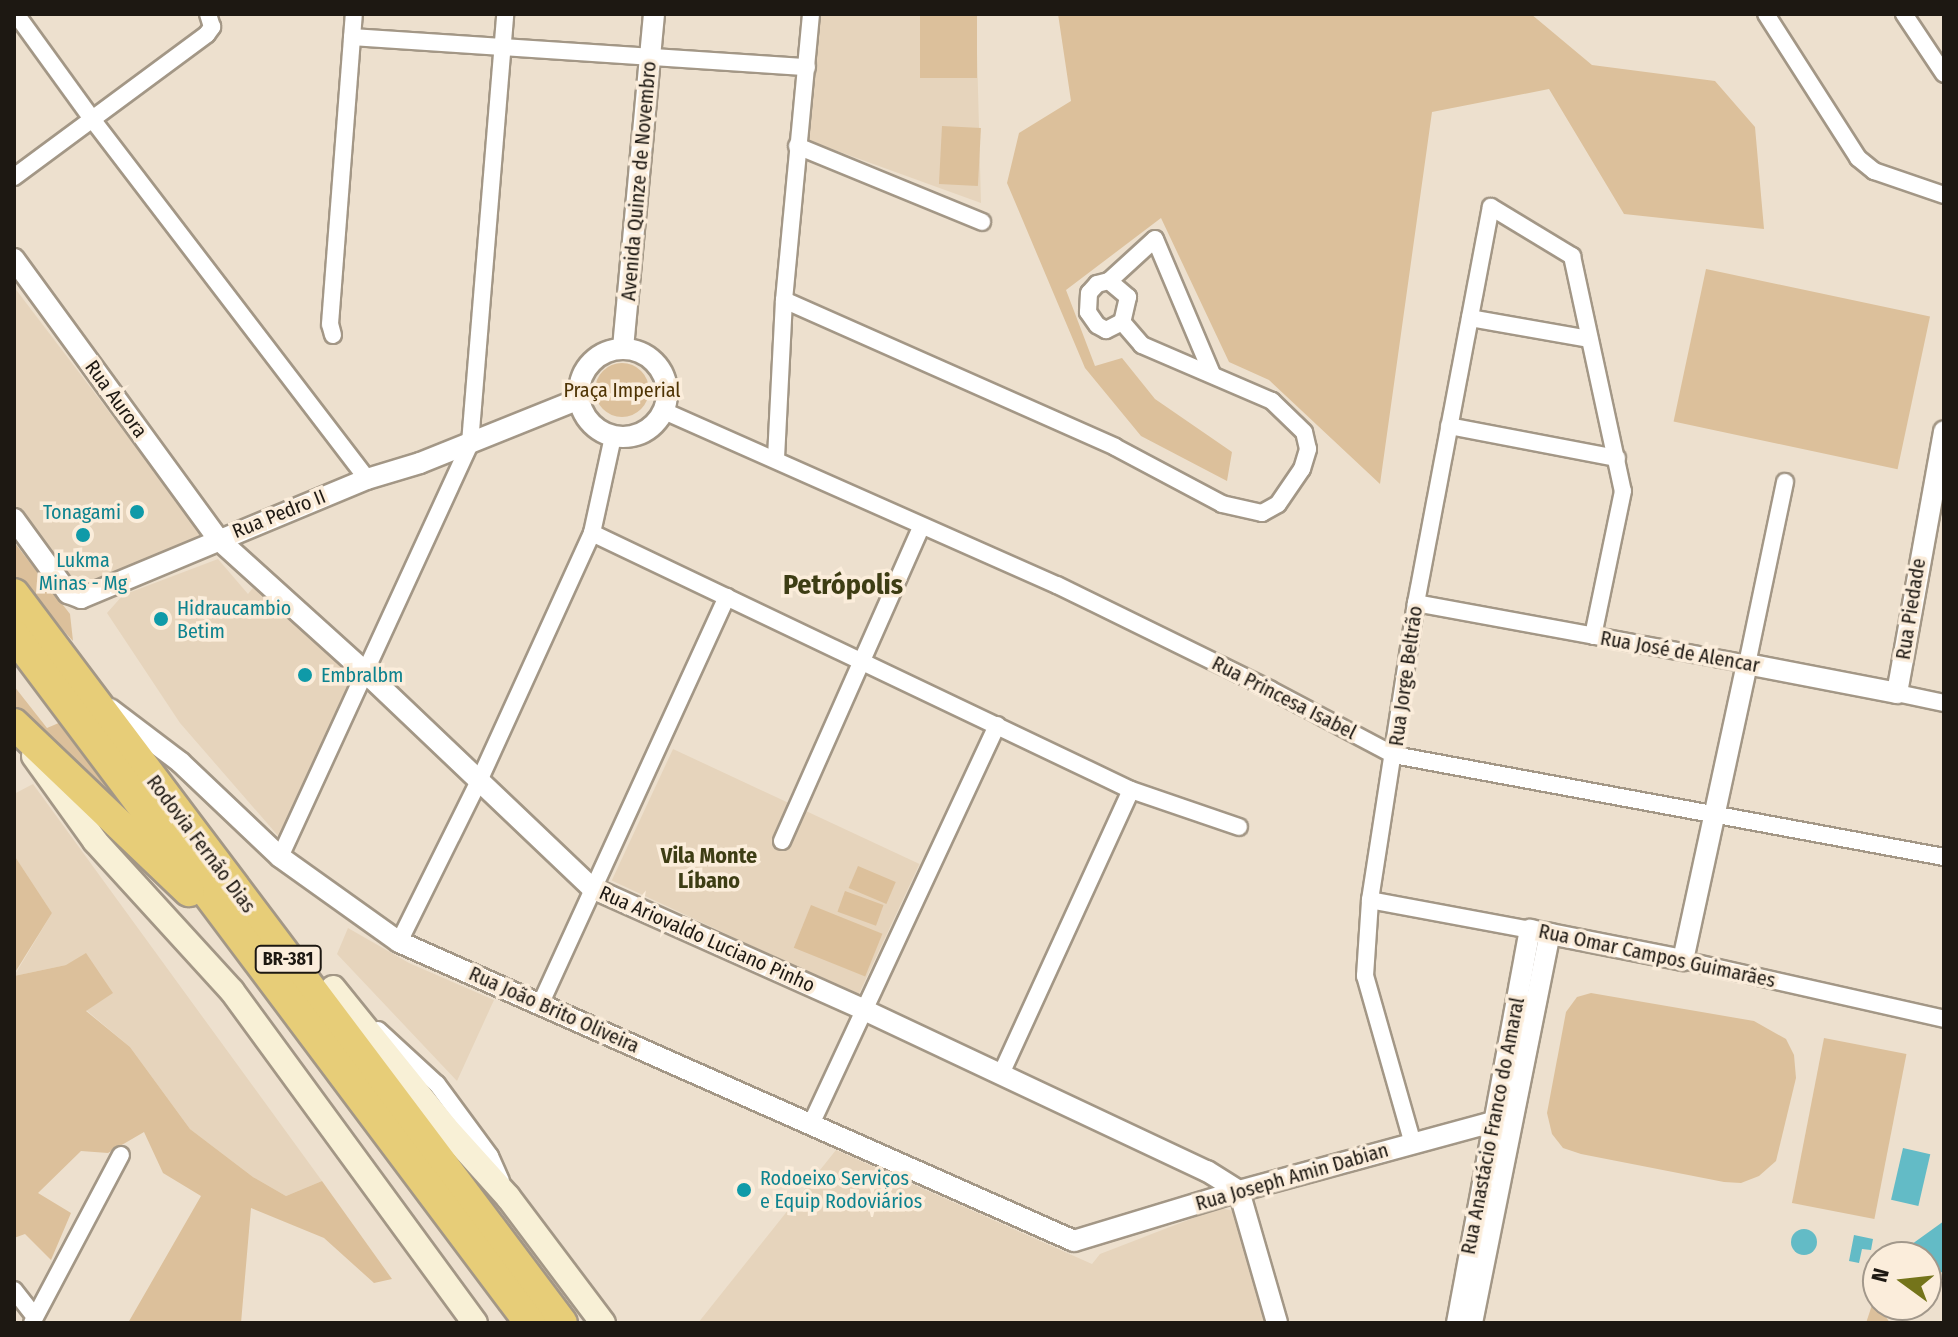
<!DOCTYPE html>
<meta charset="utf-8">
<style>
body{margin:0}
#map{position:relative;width:1958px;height:1337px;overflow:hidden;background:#ede0ce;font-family:"Fira Sans Condensed",sans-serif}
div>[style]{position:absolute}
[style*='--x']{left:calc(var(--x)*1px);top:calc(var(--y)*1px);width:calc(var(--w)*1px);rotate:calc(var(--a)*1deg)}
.built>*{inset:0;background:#e6d4bc;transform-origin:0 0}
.green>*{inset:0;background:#dcc09b;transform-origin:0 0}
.round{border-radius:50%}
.water>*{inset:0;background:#63bbc6;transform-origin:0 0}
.roads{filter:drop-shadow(2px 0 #a39786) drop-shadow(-2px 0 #a39786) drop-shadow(0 2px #a39786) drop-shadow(0 -2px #a39786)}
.minor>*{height:16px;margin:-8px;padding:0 8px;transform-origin:8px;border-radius:8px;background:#fff}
.tertiary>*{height:20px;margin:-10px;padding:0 10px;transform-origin:10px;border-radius:10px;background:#fff}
.tertiary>.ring{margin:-10px;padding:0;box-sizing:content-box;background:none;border:20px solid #fff;border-radius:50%}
.secondary>*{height:24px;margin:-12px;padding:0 12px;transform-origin:12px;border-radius:12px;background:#f8f0d6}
.motorway>*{height:30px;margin:-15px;padding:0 15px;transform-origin:15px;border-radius:15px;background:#e7cd78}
.dots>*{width:22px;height:22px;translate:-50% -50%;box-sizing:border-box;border:4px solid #fbeddb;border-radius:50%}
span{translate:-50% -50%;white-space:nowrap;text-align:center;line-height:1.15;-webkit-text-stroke:7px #fbeddb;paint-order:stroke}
.shield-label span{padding:2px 6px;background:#fbeddb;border:2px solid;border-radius:6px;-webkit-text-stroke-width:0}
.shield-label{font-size:18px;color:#1d1812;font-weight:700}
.street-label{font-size:20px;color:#1d1812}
.park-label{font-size:20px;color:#4e3303}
.culture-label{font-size:20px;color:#0d838f}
.right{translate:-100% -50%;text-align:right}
.left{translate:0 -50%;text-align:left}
.neighbourhood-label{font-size:22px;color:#3d3d14;font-weight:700}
.district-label{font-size:28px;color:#3d3d14;font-weight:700}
.frame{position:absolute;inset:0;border:16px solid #1d1812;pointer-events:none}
.north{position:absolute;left:1862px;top:1241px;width:80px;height:80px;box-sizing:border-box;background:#fbeddb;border:2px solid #a2988b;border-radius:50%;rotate:285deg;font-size:22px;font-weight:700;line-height:32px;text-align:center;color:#1d1812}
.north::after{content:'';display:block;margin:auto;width:28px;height:36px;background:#74741a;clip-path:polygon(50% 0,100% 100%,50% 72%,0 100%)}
</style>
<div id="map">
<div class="built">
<div style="clip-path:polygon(821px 14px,976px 14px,981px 203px,807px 140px)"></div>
<div style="clip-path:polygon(14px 287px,209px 543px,81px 591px,14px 506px)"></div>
<div style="clip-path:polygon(218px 559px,248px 594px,256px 584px,356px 678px,280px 838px,180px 723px,107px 613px,123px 595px)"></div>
<div style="left:673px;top:749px;width:272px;height:145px;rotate:25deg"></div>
<div style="clip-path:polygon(33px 784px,322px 1181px,286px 1196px,253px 1177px,190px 1129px,130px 1047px,86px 1010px,66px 965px,14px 976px,52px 913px,14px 855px,14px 794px)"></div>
<div style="clip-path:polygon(348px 928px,409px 963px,494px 1000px,457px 1081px,337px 954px)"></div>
<div style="clip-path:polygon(836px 1150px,1092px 1264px,1100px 1254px,1219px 1208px,1234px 1211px,1266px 1323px,698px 1323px)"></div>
</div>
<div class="green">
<div style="left:920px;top:14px;width:57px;height:64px"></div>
<div style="clip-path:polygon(1058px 14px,1531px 14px,1592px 65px,1715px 81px,1755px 127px,1764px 229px,1624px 214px,1549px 89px,1432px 112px,1380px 484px,1269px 380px,1229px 362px,1161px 218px,1066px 290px,1095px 366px,1122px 358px,1155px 399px,1232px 452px,1227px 481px,1141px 436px,1085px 368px,1007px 183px,1019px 133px,1071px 101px)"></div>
<div style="left:942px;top:126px;width:39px;height:58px;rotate:3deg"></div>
<div style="left:1706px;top:269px;width:229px;height:156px;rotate:12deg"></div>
<div class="round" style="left:595px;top:363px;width:54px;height:54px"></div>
<div style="clip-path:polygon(14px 542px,70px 614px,73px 641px,14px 576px)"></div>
<div style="clip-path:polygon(14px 686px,47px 728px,61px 722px,141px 824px,14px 710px)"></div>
<div style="clip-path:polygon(14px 855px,52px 913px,14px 974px)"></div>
<div style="left:858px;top:866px;width:41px;height:24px;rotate:23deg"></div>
<div style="left:845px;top:891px;width:41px;height:22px;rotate:20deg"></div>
<div style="left:811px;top:905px;width:77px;height:46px;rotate:22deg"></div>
<div style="clip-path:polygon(86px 953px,113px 993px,86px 1011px,130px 1047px,190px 1129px,253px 1177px,286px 1196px,322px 1181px,392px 1279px,374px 1283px,324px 1238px,251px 1208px,241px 1323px,128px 1323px,201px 1196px,163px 1173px,144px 1132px,108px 1153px,81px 1151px,38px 1193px,71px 1213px,51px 1260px,25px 1234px,14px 1238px,14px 976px,66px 965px)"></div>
<div style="clip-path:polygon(1591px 993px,1754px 1021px,1786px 1039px,1794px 1055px,1796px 1078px,1776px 1161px,1759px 1176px,1741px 1183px,1724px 1182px,1581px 1154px,1563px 1148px,1552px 1134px,1547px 1113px,1566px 1012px,1577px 997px)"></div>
<div style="left:1824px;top:1038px;width:84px;height:168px;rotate:11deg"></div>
<div style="clip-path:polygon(1875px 1296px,1878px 1305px,1890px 1323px,1866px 1323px)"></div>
</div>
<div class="water">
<div style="left:1903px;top:1148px;width:28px;height:53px;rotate:13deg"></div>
<div style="clip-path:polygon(1944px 1221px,1944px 1271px,1926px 1280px,1926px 1257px,1894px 1257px)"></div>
<div class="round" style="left:1791px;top:1229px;width:26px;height:26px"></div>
<div style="clip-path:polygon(1854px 1235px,1873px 1239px,1871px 1250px,1862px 1249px,1859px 1263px,1849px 1261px)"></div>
</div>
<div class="roads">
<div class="minor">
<div style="--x:16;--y:14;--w:130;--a:54.1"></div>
<div style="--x:92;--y:119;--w:453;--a:52.6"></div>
<div style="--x:1766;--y:14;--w:171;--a:57.4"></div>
<div style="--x:1858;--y:158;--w:21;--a:39"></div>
<div style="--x:1874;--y:171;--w:74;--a:18.9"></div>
<div style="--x:1904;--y:14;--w:72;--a:56.3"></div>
<div style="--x:352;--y:37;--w:456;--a:3.8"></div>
<div style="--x:797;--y:146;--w:200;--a:22.3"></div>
<div style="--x:14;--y:177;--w:240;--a:-36.5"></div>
<div style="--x:207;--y:34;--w:9;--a:-54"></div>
<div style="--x:212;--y:27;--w:14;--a:-107"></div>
<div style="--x:1109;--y:281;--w:62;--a:-42.4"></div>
<div style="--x:1155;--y:239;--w:147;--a:67.1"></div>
<div style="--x:784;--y:300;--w:362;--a:23.9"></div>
<div style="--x:1115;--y:447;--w:121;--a:28"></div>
<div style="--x:1222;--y:504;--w:41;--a:12.7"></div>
<div style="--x:1262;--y:513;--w:18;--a:-29"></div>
<div style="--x:1278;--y:504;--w:42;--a:-55.6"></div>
<div style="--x:1302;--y:469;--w:21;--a:-73"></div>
<div style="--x:1308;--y:449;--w:17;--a:-103"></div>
<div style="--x:1304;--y:432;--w:45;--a:-135.9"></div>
<div style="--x:1272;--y:401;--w:142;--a:-156.7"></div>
<div style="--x:1142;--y:345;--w:30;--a:-131"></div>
<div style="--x:1122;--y:322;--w:18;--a:153"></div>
<div style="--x:1106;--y:330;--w:10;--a:-151"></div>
<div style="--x:1097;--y:325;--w:16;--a:-125"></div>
<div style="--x:1088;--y:312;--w:19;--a:-87"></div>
<div style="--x:1089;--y:293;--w:12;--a:-48"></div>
<div style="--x:1097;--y:284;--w:12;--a:-14"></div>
<div style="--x:1109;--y:281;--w:25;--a:40"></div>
<div style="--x:1128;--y:297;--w:26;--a:103"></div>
<div style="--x:1470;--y:318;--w:121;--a:10"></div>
<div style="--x:333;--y:335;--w:11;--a:-105"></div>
<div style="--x:330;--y:324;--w:311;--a:-85.6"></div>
<div style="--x:664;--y:411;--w:430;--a:23.9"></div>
<div style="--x:1057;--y:585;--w:238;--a:26.1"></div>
<div style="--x:1271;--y:690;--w:139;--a:27.9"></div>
<div style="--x:1394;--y:755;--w:559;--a:10.51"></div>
<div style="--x:1449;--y:426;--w:171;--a:10.8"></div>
<div style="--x:776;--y:458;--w:158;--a:-87.1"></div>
<div style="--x:784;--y:300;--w:287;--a:-84.6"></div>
<div style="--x:592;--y:533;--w:597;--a:25.49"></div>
<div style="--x:1131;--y:790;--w:114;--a:18.9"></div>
<div style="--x:1416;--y:603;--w:337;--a:10.4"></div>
<div style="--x:1747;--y:664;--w:186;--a:-78.2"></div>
<div style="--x:1897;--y:693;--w:48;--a:12"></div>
<div style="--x:782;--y:841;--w:343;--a:-66.1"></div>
<div style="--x:280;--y:857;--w:456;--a:-65.3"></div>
<div style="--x:470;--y:443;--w:430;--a:-85.3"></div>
<div style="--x:1370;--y:900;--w:163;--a:10.6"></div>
<div style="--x:399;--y:942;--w:180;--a:-63.6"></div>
<div style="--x:479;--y:781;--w:273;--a:-65.5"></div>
<div style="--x:592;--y:533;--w:98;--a:-77.7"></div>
<div style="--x:1683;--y:960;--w:268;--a:12.7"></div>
<div style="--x:540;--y:1005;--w:449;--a:-65.4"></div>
<div style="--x:378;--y:1030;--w:80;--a:42.5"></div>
<div style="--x:437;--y:1084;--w:89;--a:53.6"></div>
<div style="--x:490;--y:1156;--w:27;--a:66"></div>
<div style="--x:1001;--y:1074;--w:312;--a:-65.4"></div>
<div style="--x:812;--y:1122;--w:438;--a:-65"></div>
<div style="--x:1413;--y:1144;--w:175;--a:-105.9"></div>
<div style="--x:1365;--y:976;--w:76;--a:-86.2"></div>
<div style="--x:1370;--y:900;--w:301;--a:-81.2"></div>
<div style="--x:1416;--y:603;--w:403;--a:-79.3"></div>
<div style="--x:1491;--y:207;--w:95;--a:31.2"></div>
<div style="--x:1572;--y:256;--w:240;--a:77.8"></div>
<div style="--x:1623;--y:491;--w:148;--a:101.7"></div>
<div style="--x:14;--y:1290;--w:34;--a:52"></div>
<div style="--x:32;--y:1323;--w:190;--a:-62.1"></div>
</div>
<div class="tertiary">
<div style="--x:14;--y:259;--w:346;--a:53.9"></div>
<div style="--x:218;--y:539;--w:198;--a:42.1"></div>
<div style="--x:365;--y:672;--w:313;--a:43.6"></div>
<div style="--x:592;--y:888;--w:296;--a:24.1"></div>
<div style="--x:862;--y:1009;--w:381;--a:25.2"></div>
<div style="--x:1207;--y:1171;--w:38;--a:32"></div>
<div style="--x:1239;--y:1191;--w:137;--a:73.9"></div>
<div style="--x:623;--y:348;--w:335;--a:-84.7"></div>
<div class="ring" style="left:579px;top:349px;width:68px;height:68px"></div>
<div style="--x:14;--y:519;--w:92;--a:53.9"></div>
<div style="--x:68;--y:593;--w:14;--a:21"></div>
<div style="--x:81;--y:598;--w:310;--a:-22.6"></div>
<div style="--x:367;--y:479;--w:55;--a:-16.8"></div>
<div style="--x:420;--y:463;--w:171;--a:-21.9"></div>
<div style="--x:110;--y:709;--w:88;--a:37.1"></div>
<div style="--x:180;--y:762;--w:138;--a:43.5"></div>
<div style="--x:280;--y:857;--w:146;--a:35.5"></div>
<div style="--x:399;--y:942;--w:738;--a:23.89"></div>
<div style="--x:1074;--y:1241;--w:172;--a:-16.9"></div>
<div style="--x:1239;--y:1191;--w:282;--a:-15.2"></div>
<div style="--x:1457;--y:1323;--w:400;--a:-79.5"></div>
<div style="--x:1530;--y:930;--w:156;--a:11.1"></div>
<div style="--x:1683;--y:960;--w:303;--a:-77.8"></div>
<div style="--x:1747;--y:664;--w:153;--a:10.9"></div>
<div style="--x:1897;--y:693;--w:266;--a:-79.8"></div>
<div style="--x:1472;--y:1323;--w:397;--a:-78.7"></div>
</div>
<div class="secondary">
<div style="--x:34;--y:756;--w:105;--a:54.3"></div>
<div style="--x:95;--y:841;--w:203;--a:47.6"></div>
<div style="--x:232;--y:991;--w:411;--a:53.8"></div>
<div style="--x:333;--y:988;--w:179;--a:51.1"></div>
<div style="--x:445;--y:1127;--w:94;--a:48"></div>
<div style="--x:508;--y:1197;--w:158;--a:53"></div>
</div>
<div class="motorway">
<div style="--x:14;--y:594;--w:912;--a:53.07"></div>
<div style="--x:14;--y:635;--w:860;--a:53.13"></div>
<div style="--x:14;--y:724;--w:242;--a:43.7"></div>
</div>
</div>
<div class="dots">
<div style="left:137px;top:512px;background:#0f9aa8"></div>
<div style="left:83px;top:535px;background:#0f9aa8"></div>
<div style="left:161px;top:619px;background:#0f9aa8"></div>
<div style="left:305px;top:675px;background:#0f9aa8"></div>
<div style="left:744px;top:1190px;background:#0f9aa8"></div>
</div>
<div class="shield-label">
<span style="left:288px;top:959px">BR-381</span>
</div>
<div class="street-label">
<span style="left:639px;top:181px;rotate:-85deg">Avenida Quinze de Novembro</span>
<span style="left:116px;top:399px;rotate:54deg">Rua Aurora</span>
<span style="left:279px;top:514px;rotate:-22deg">Rua Pedro II</span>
<span style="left:1911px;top:609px;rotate:-81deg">Rua Piedade</span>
<span style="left:1680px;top:652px;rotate:10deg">Rua José de Alencar</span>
<span style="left:1406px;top:676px;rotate:-82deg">Rua Jorge Beltrão</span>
<span style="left:1284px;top:698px;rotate:27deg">Rua Princesa Isabel</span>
<span style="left:201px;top:844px;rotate:53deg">Rodovia Fernão Dias</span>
<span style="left:707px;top:939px;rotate:24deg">Rua Ariovaldo Luciano Pinho</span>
<span style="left:1657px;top:956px;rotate:12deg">Rua Omar Campos Guimarães</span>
<span style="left:554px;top:1010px;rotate:24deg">Rua João Brito Oliveira</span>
<span style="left:1493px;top:1126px;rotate:-79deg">Rua Anastácio Franco do Amaral</span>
<span style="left:1292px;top:1177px;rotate:-16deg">Rua Joseph Amin Dabian</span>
</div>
<div class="park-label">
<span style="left:622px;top:390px">Praça Imperial</span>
</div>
<div class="culture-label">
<span class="right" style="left:121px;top:512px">Tonagami</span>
<span style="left:83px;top:572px">Lukma<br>Minas - Mg</span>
<span class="left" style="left:177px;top:620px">Hidraucambio<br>Betim</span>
<span class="left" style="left:321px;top:675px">Embralbm</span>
<span class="left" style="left:760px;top:1190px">Rodoeixo Serviços<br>e Equip Rodoviários</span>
</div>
<div class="neighbourhood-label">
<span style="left:709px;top:868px">Vila Monte<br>Líbano</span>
</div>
<div class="district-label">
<span style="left:843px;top:585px">Petrópolis</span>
</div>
<div class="frame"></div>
<div class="north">N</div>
</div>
